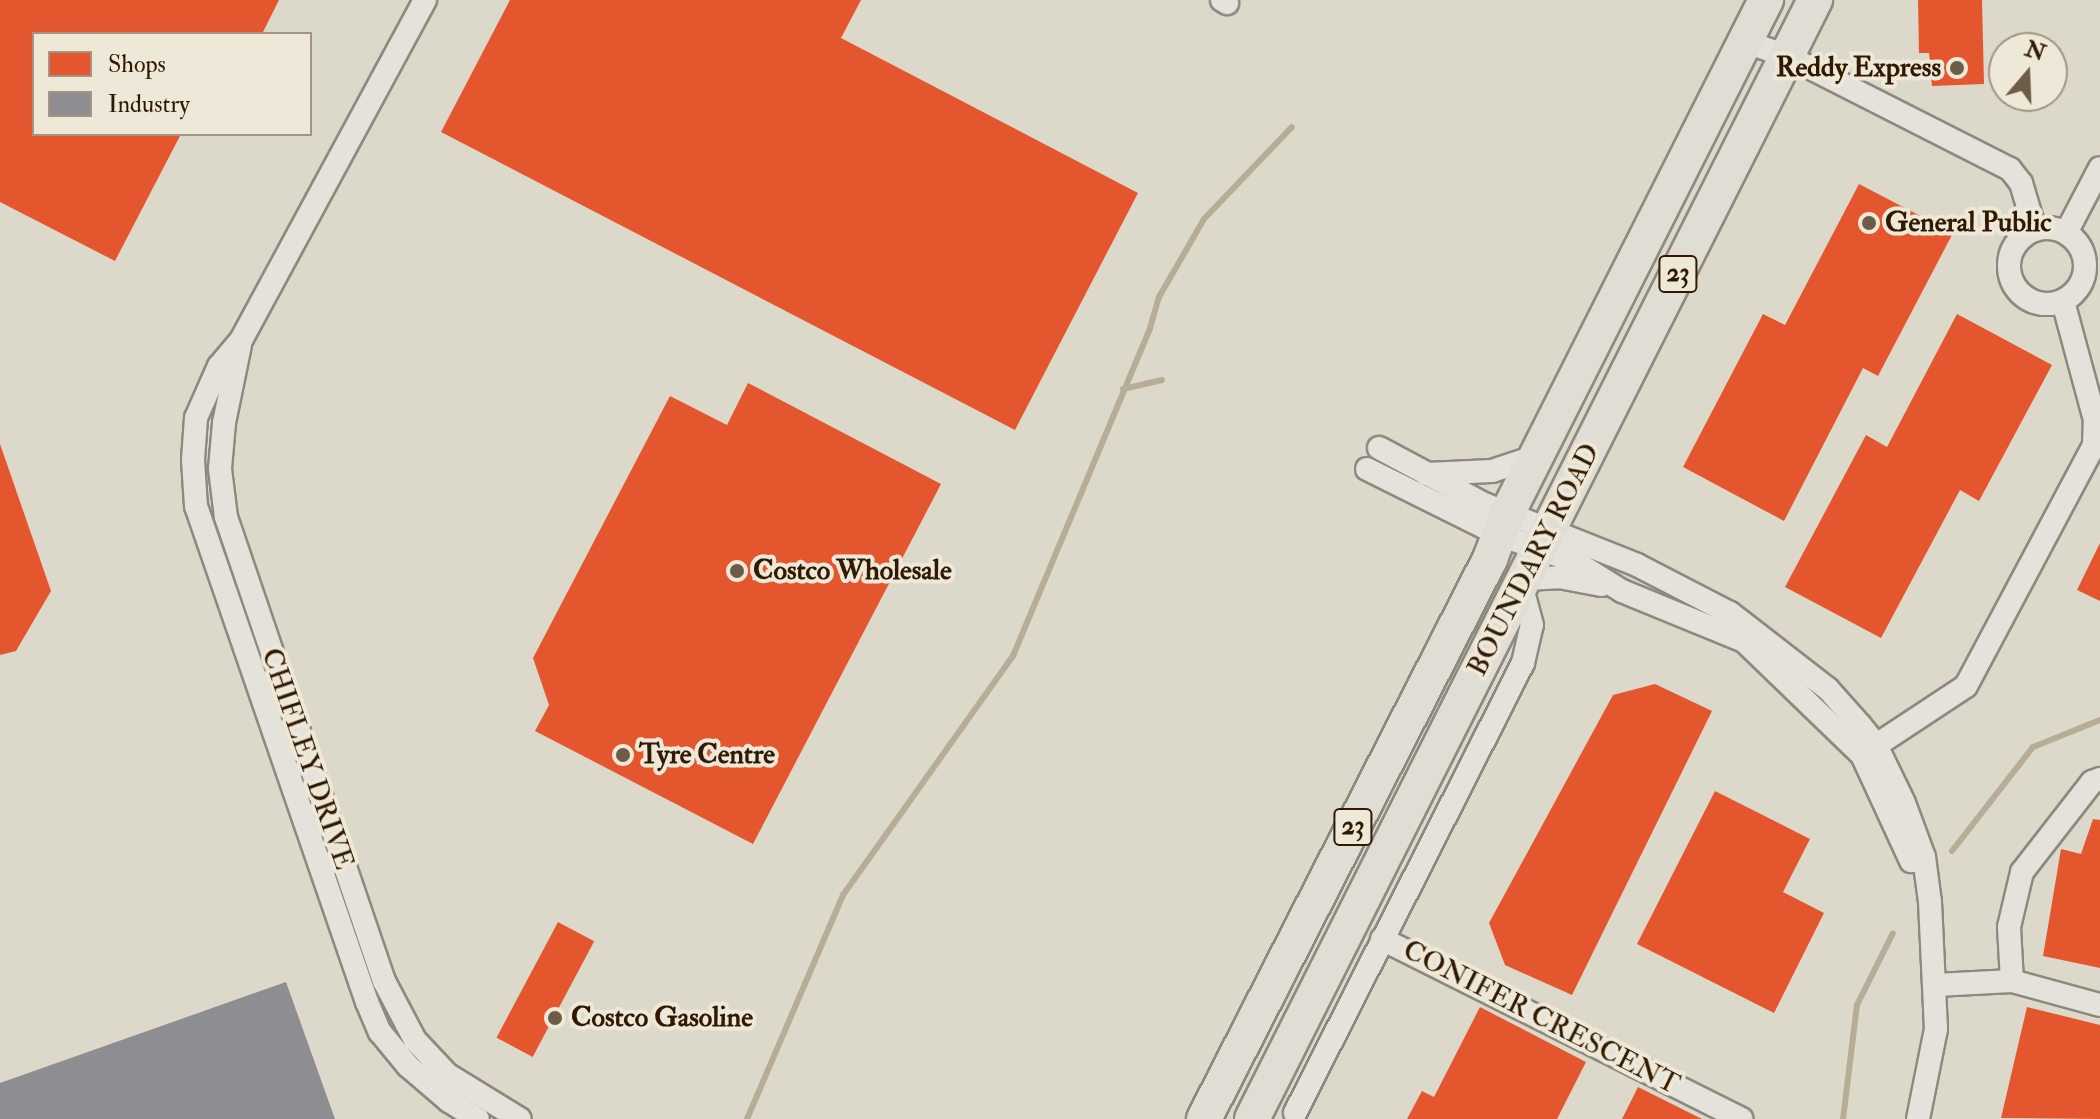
<!DOCTYPE html>
<style>
body{margin:0}
#map{position:relative;width:2100px;height:1119px;overflow:hidden;background:#dcd8ca;font-family:"IM FELL Double Pica",serif}
div>[style]{position:absolute}
[style*='--x']{left:calc(var(--x)*1px);top:calc(var(--y)*1px);width:calc(var(--w)*1px);rotate:calc(var(--a)*1deg)}
.shops>*{inset:0;background:#e4572e;transform-origin:0 0}
.industry>*{inset:0;background:#8d8d92}
.stream>*{height:6px;margin:-3px;padding:0 3px;transform-origin:3px;border-radius:3px;background:#b7ad96}
.roads{filter:drop-shadow(2px 0 #8e897e) drop-shadow(-2px 0 #8e897e) drop-shadow(0 2px #8e897e) drop-shadow(0 -2px #8e897e)}
.minor>*{height:22px;margin:-11px;padding:0 11px;transform-origin:11px;border-radius:11px;background:#e4e2db}
.minor>.ring{margin:-11px;padding:0;box-sizing:content-box;background:none;border:22px solid #e4e2db;border-radius:50%}
.primary>*{height:34px;margin:-17px;padding:0 17px;transform-origin:17px;border-radius:17px;background:#e0ddd5}
.dots>*{width:22px;height:22px;translate:-50% -50%;box-sizing:border-box;border:4px solid #ede8d7;border-radius:50%}
span{translate:-50% -50%;white-space:nowrap;text-align:center;line-height:1.15;-webkit-text-stroke:8px #ede8d7;paint-order:stroke}
.shield-label span{padding:2px 6px;background:#ede8d7;border:2px solid;border-radius:6px;-webkit-text-stroke-width:0}
.shield-label{font-size:26px;color:#311900;font-weight:700}
.poi-label{font-size:28px;color:#311900;font-weight:700}
.right{translate:-100% -50%;text-align:right}
.left{translate:0 -50%;text-align:left}
.street-label{font-size:28px;color:#311900}
.legend{position:absolute;left:32px;top:32px;width:280px;height:104px;box-sizing:border-box;background:#ede8d7;border:2px solid #a29581;margin:0;padding:10px 14px;list-style:none;font-size:24px;color:#311900}
.legend li{display:flex;align-items:center;gap:16px;height:40px}
.legend b{width:40px;border:2px solid #a29581}
.north{position:absolute;left:1988px;top:32px;width:80px;height:80px;box-sizing:border-box;background:#ede8d7;border:2px solid #a29581;border-radius:50%;rotate:19deg;font-size:22px;font-weight:700;line-height:32px;text-align:center;color:#311900}
.north::after{content:'';display:block;margin:auto;width:28px;height:36px;background:#6d5c47;clip-path:polygon(50% 0,100% 100%,50% 72%,0 100%)}
</style>
<div id="map">
<div class="shops">
<div style="clip-path:polygon(0 0,279px 0,262px 34px,34px 34px,34px 134px,181px 134px,115px 261px,0 202px)"></div>
<div style="clip-path:polygon(510px 0,861px 0,841px 38px,1138px 193px,1015px 430px,441px 132px)"></div>
<div style="clip-path:polygon(1918px 0,1982px 0,1984px 84px,1932px 86px,1929px 53px,1919px 53px)"></div>
<div style="clip-path:polygon(1859px 184px,1953px 233px,1878px 376px,1863px 368px,1784px 521px,1683px 467px,1763px 314px,1785px 325px)"></div>
<div style="clip-path:polygon(1957px 314px,2052px 365px,1979px 501px,1960px 490px,1881px 638px,1785px 587px,1866px 435px,1887px 447px)"></div>
<div style="clip-path:polygon(748px 383px,941px 484px,753px 844px,535px 731px,549px 705px,533px 658px,670px 396px,727px 425px)"></div>
<div style="clip-path:polygon(0 444px,51px 591px,16px 651px,0 655px)"></div>
<div style="clip-path:polygon(2100px 543px,2100px 601px,2077px 590px)"></div>
<div style="clip-path:polygon(1655px 684px,1712px 711px,1572px 995px,1505px 965px,1489px 923px,1613px 695px)"></div>
<div style="clip-path:polygon(1715px 791px,1810px 839px,1783px 892px,1824px 913px,1774px 1013px,1637px 944px)"></div>
<div style="clip-path:polygon(2093px 819px,2100px 820px,2100px 968px,2043px 956px,2061px 849px,2081px 854px)"></div>
<div style="left:558px;top:922px;width:41px;height:131px;rotate:28deg"></div>
<div style="clip-path:polygon(1480px 1007px,1586px 1062px,1557px 1119px,1407px 1119px,1422px 1091px,1434px 1097px)"></div>
<div style="clip-path:polygon(2027px 1007px,2100px 1025px,2100px 1119px,2001px 1118px)"></div>
<div style="clip-path:polygon(1638px 1087px,1702px 1119px,1622px 1119px)"></div>
</div>
<div class="industry">
<div style="clip-path:polygon(286px 982px,335px 1119px,0 1119px,0 1083px)"></div>
</div>
<div class="stream">
<div style="--x:1123;--y:389;--w:40;--a:-13"></div>
<div style="--x:1952;--y:851;--w:132;--a:-52.1"></div>
<div style="--x:2033;--y:747;--w:72;--a:-21.9"></div>
<div style="--x:747;--y:1119;--w:244;--a:-66.8"></div>
<div style="--x:843;--y:895;--w:293;--a:-54.6"></div>
<div style="--x:1013;--y:656;--w:355;--a:-67.3"></div>
<div style="--x:1150;--y:328;--w:32;--a:-74"></div>
<div style="--x:1159;--y:297;--w:90;--a:-60"></div>
<div style="--x:1204;--y:219;--w:127;--a:-46.3"></div>
<div style="--x:1843;--y:1119;--w:115;--a:-83"></div>
<div style="--x:1857;--y:1005;--w:80;--a:-63.4"></div>
</div>
<div class="roads">
<div class="minor">
<div style="--x:425;--y:0;--w:387;--a:118.4"></div>
<div style="--x:241;--y:340;--w:34;--a:130"></div>
<div style="--x:219;--y:366;--w:57;--a:113.9"></div>
<div style="--x:196;--y:418;--w:42;--a:94.1"></div>
<div style="--x:193;--y:460;--w:46;--a:86.3"></div>
<div style="--x:196;--y:506;--w:525;--a:70.98"></div>
<div style="--x:367;--y:1002;--w:33;--a:67"></div>
<div style="--x:380;--y:1032;--w:44;--a:50.5"></div>
<div style="--x:408;--y:1066;--w:54;--a:40.5"></div>
<div style="--x:449;--y:1101;--w:34;--a:32"></div>
<div style="--x:1222;--y:0;--w:6;--a:31"></div>
<div style="--x:1746;--y:42;--w:43;--a:18.9"></div>
<div style="--x:1787;--y:56;--w:250;--a:26.9"></div>
<div style="--x:2010;--y:169;--w:18;--a:52"></div>
<div style="--x:2021;--y:183;--w:49;--a:73.4"></div>
<div class="ring" style="left:2009px;top:228px;width:54px;height:54px"></div>
<div style="--x:2066;--y:233;--w:73;--a:-62.4"></div>
<div style="--x:240;--y:345;--w:80;--a:101.6"></div>
<div style="--x:224;--y:423;--w:46;--a:95"></div>
<div style="--x:220;--y:469;--w:48;--a:82.9"></div>
<div style="--x:226;--y:517;--w:490;--a:71.2"></div>
<div style="--x:384;--y:981;--w:67;--a:62.3"></div>
<div style="--x:415;--y:1040;--w:48;--a:46.7"></div>
<div style="--x:448;--y:1075;--w:84;--a:31.4"></div>
<div style="--x:1379;--y:448;--w:119;--a:28.1"></div>
<div style="--x:1484;--y:504;--w:165;--a:21.7"></div>
<div style="--x:1637;--y:565;--w:105;--a:27.3"></div>
<div style="--x:1730;--y:613;--w:124;--a:37.8"></div>
<div style="--x:1828;--y:689;--w:48;--a:48.4"></div>
<div style="--x:1860;--y:725;--w:26;--a:51"></div>
<div style="--x:1876;--y:745;--w:64;--a:64.2"></div>
<div style="--x:1904;--y:803;--w:58;--a:69.7"></div>
<div style="--x:1924;--y:857;--w:45;--a:82.4"></div>
<div style="--x:1930;--y:902;--w:127;--a:87.3"></div>
<div style="--x:1936;--y:1029;--w:92;--a:101.3"></div>
<div style="--x:1367;--y:469;--w:148;--a:26.4"></div>
<div style="--x:1500;--y:535;--w:78;--a:19.4"></div>
<div style="--x:1574;--y:561;--w:57;--a:32"></div>
<div style="--x:1622;--y:591;--w:132;--a:22.3"></div>
<div style="--x:1744;--y:641;--w:164;--a:44"></div>
<div style="--x:1862;--y:755;--w:117;--a:65.2"></div>
<div style="--x:1426;--y:474;--w:66;--a:-2.6"></div>
<div style="--x:1492;--y:471;--w:47;--a:-18.4"></div>
<div style="--x:1526;--y:579;--w:33;--a:-3"></div>
<div style="--x:1559;--y:577;--w:43;--a:10.8"></div>
<div style="--x:1863;--y:754;--w:123;--a:-33.4"></div>
<div style="--x:1966;--y:686;--w:273;--a:-62"></div>
<div style="--x:2094;--y:445;--w:25;--a:-88"></div>
<div style="--x:2095;--y:420;--w:123;--a:-105.1"></div>
<div style="--x:1382;--y:939;--w:402;--a:26.6"></div>
<div style="--x:2012;--y:981;--w:54;--a:-93.2"></div>
<div style="--x:2009;--y:927;--w:57;--a:-76.7"></div>
<div style="--x:2022;--y:872;--w:114;--a:-52.1"></div>
<div style="--x:2092;--y:782;--w:9;--a:-21"></div>
<div style="--x:1936;--y:985;--w:76;--a:-3"></div>
<div style="--x:2012;--y:981;--w:91;--a:15.3"></div>
<div style="--x:1295;--y:1113;--w:504;--a:-63.13"></div>
<div style="--x:1523;--y:663;--w:39;--a:-77"></div>
<div style="--x:1532;--y:625;--w:39;--a:-105"></div>
</div>
<div class="primary">
<div style="--x:1204;--y:1119;--w:629;--a:-62.95"></div>
<div style="--x:1490;--y:559;--w:48;--a:-69.3"></div>
<div style="--x:1507;--y:514;--w:576;--a:-63.26"></div>
<div style="--x:1252;--y:1119;--w:1253;--a:-63.29"></div>
</div>
</div>
<div class="dots">
<div style="left:1957px;top:68px;background:#6d5c47"></div>
<div style="left:1869px;top:223px;background:#6d5c47"></div>
<div style="left:737px;top:571px;background:#6d5c47"></div>
<div style="left:623px;top:755px;background:#6d5c47"></div>
<div style="left:555px;top:1018px;background:#6d5c47"></div>
</div>
<div class="shield-label">
<span style="left:1678px;top:274px">23</span>
<span style="left:1353px;top:827px">23</span>
</div>
<div class="poi-label">
<span class="right" style="left:1941px;top:68px">Reddy Express</span>
<span class="left" style="left:1885px;top:223px">General Public</span>
<span class="left" style="left:753px;top:571px">Costco Wholesale</span>
<span class="left" style="left:639px;top:755px">Tyre Centre</span>
<span class="left" style="left:571px;top:1018px">Costco Gasoline</span>
</div>
<div class="street-label">
<span style="left:1534px;top:560px;rotate:-63deg">BOUNDARY ROAD</span>
<span style="left:307px;top:759px;rotate:71deg">CHIFLEY DRIVE</span>
<span style="left:1541px;top:1018px;rotate:27deg">CONIFER CRESCENT</span>
</div>
<ul class="legend">
<li><b style="height:22px;background:#e4572e"></b>Shops</li>
<li><b style="height:22px;background:#8d8d92"></b>Industry</li>
</ul>
<div class="north">N</div>
</div>
